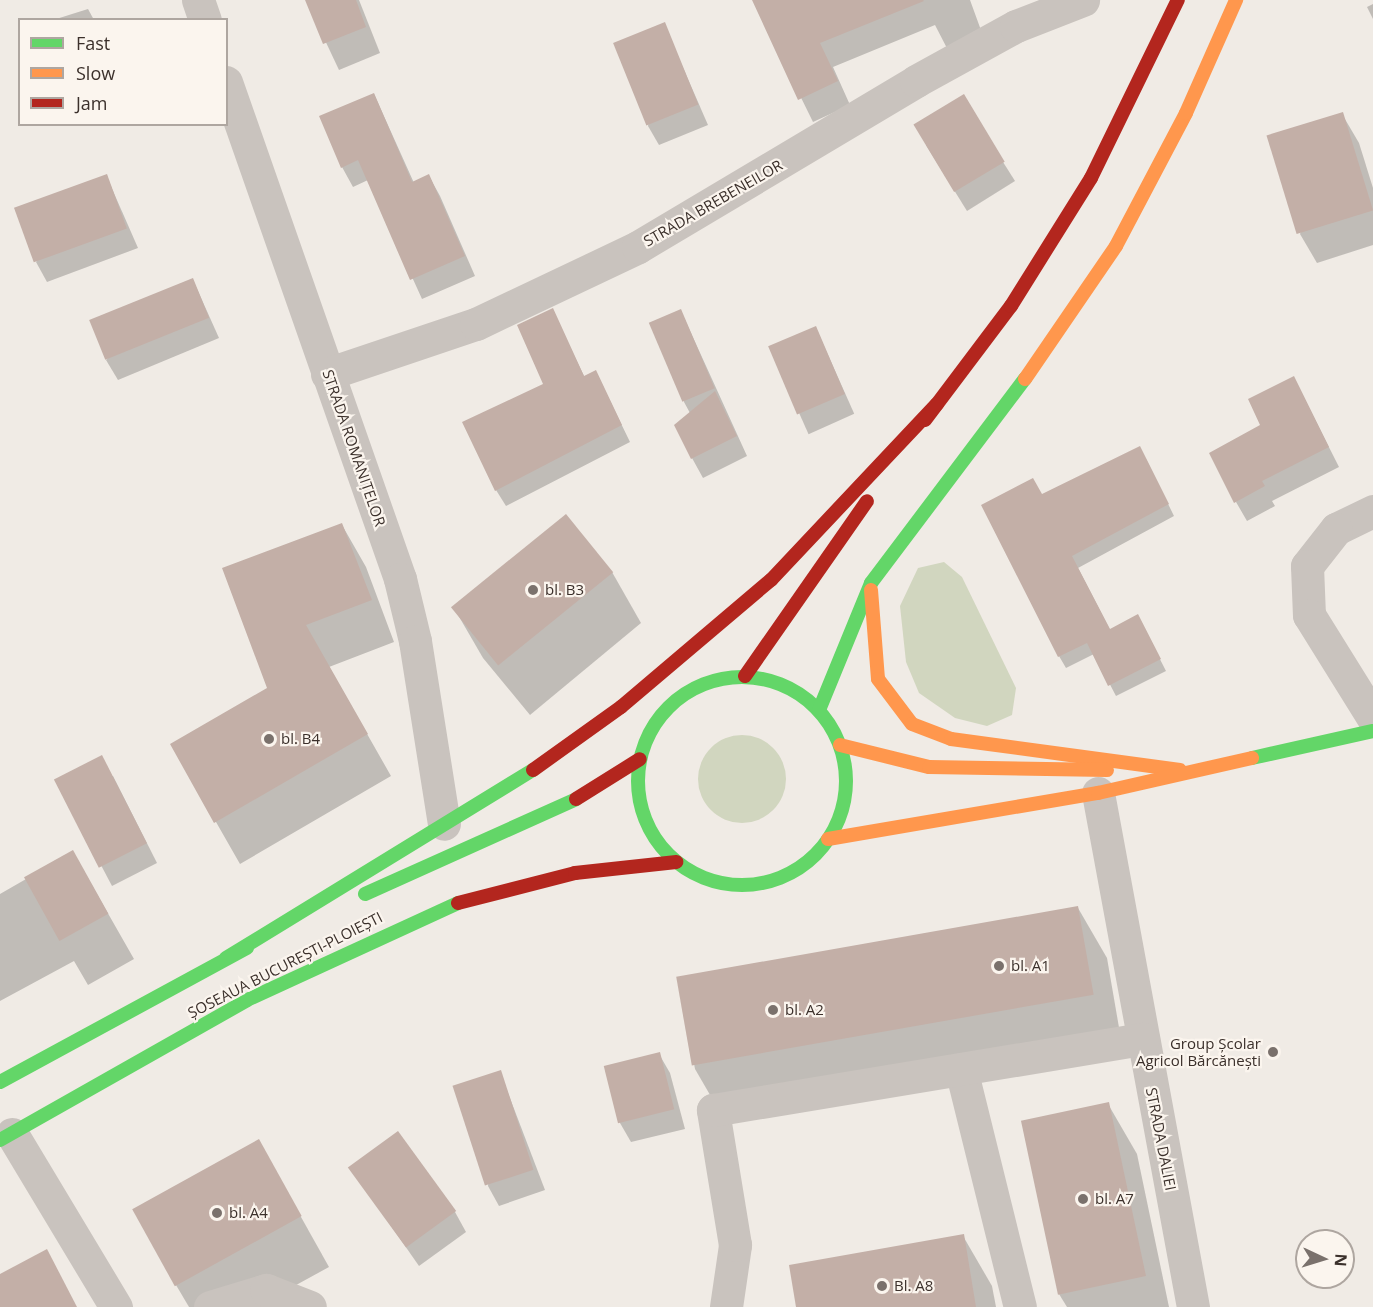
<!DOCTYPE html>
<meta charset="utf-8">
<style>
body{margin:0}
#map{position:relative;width:1373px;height:1307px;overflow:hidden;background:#f0ebe5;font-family:"Open Sans",sans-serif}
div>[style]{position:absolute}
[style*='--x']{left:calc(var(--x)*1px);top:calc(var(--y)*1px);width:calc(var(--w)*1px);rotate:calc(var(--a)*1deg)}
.green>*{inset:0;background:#d1d6bf}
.round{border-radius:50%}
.shadow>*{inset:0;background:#0003;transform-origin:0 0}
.building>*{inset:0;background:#c3afa7;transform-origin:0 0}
.street>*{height:33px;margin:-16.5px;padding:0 16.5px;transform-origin:16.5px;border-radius:16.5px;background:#c9c3be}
.fast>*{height:14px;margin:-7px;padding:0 7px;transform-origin:7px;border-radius:7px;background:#63d668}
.fast>.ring{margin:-7px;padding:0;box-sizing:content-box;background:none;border:14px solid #63d668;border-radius:50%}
.slow>*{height:14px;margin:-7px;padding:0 7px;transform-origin:7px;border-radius:7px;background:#ff974d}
.jam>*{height:14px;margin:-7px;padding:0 7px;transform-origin:7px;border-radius:7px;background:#b3261e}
.dots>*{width:16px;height:16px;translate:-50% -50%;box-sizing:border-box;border:3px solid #fbf5ee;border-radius:50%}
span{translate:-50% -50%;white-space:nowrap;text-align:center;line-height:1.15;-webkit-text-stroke:4.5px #fbf5ee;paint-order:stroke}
.street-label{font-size:15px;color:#3b302b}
.poi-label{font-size:15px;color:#3b302b}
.left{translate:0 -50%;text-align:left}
.right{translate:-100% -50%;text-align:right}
.legend{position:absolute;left:18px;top:18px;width:210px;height:108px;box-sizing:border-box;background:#fbf5ee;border:2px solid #aea6a0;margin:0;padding:8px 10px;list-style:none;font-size:18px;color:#3b302b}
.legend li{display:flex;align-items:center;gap:12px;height:30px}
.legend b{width:30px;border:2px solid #aea6a0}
.north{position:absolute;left:1295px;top:1229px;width:60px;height:60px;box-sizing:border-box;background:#fbf5ee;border:2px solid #aea6a0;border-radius:50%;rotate:94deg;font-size:16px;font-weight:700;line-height:24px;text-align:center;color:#3b302b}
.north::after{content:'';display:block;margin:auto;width:21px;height:27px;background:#7a716c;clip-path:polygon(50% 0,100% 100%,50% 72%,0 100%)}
</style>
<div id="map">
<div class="green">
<div style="clip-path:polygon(944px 562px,962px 577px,1016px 688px,1012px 715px,987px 726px,955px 718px,919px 693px,906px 662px,900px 606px,918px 568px)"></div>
<div class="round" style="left:698px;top:735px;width:88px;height:88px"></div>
</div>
<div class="shadow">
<div style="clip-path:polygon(306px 0,359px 0,380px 53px,339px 70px)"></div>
<div style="clip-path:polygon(753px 0,970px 0,986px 44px,951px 56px,935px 25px,833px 67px,850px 105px,813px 122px)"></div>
<div style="clip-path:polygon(1373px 4px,1373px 19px,1367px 7px)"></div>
<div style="clip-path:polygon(88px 9px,94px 20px,53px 20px)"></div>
<div style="clip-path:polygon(664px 24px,708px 125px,659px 145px,648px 126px)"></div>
<div style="clip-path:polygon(374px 94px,414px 183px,429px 176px,440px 196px,475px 276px,422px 299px,368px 180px,353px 187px,342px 167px)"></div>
<div style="clip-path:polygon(1342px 114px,1359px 143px,1373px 188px,1373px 245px,1317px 263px,1300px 234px)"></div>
<div style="clip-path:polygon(926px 145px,1003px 162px,1015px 181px,967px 211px)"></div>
<div style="clip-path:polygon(106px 175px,138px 248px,47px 282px,36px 262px)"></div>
<div style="clip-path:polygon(193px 280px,219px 338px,118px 380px,106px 360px)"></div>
<div style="clip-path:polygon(552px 310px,585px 378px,596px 372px,630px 442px,506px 506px,496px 490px,545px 385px)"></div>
<div style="clip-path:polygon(681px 311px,747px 456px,703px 478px,692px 458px,690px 413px,684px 402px)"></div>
<div style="left:816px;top:328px;width:94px;height:50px;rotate:66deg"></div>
<div style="clip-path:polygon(1294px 378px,1339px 467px,1272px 501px,1275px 506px,1247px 521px,1236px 502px)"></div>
<div style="clip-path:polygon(1146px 459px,1174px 516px,1078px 568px,1110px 630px,1144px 628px,1166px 671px,1116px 696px,1094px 654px,1066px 668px,1059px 656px,1041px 496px)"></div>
<div style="clip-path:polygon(342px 525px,366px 567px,394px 642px,329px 667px,391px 776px,240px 864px,172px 745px,269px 689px)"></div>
<div style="clip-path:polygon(612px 572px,641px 623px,530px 715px,483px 658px,454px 608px)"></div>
<div style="clip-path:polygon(113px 776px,157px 863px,112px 886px,56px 780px)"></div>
<div style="clip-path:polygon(73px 852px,134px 959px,88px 985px,74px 961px,0 1001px,0 894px)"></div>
<div style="clip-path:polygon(1078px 908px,1107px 958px,1122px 1045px,724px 1119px,695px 1069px,679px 982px)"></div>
<div style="clip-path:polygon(659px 1054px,670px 1073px,685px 1129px,631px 1142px,620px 1123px,605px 1068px)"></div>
<div style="clip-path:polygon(500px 1072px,545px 1190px,499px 1206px,488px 1186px)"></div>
<div style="clip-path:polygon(1108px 1104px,1137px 1154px,1169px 1307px,1067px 1307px,1059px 1294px)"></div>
<div style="clip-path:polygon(350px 1167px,455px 1212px,466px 1232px,419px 1266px)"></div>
<div style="clip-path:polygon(287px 1192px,329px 1267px,256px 1307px,189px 1307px,176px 1285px)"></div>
<div style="clip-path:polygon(963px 1236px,992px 1286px,996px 1307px,797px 1307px)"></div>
</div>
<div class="building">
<div style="clip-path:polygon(305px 0,356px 0,366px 27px,323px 44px)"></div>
<div style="clip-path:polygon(752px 0,923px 0,924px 1px,820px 43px,838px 81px,798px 100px)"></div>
<div style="left:665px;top:22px;width:89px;height:56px;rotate:68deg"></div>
<div style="clip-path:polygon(374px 93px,412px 182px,429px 174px,465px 256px,410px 280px,358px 160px,341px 168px,319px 116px)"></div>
<div style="left:964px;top:94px;width:79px;height:59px;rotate:59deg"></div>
<div style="left:1343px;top:112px;width:103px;height:80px;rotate:73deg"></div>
<div style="left:107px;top:174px;width:58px;height:99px;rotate:70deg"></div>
<div style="left:193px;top:278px;width:43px;height:112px;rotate:68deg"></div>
<div style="clip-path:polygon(553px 308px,584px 376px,596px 370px,622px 425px,495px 491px,462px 422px,543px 384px,517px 325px)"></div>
<div style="left:681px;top:309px;width:86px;height:35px;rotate:67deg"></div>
<div style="left:816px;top:326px;width:74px;height:52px;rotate:67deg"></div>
<div style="clip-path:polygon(1294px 376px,1329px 447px,1262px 481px,1265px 486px,1234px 503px,1209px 453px,1260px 425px,1248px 399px)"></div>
<div style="clip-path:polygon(715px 391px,737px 436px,691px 459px,674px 425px)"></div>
<div style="clip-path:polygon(1140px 446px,1169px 504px,1072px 556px,1110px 629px,1138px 614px,1161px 659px,1108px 686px,1087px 643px,1058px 657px,981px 505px,1033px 478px,1042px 494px)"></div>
<div style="left:566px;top:514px;width:75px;height:148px;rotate:51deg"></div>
<div style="clip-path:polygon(342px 523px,372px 600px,306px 625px,368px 734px,214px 823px,170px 744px,267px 688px,222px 568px)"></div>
<div style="left:102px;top:755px;width:99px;height:54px;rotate:63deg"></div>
<div style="left:73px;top:850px;width:73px;height:56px;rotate:61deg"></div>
<div style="left:1078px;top:906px;width:90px;height:408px;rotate:80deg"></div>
<div style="left:660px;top:1052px;width:59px;height:58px;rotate:76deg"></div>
<div style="left:501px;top:1070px;width:105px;height:51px;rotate:72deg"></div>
<div style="left:1109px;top:1102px;width:178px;height:90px;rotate:78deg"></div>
<div style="left:398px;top:1131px;width:99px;height:62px;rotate:54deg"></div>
<div style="left:259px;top:1139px;width:88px;height:145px;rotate:61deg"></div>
<div style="clip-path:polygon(964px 1234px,976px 1307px,796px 1307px,789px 1265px)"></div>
<div style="clip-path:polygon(47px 1249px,77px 1307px,0 1307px,0 1274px)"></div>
</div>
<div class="street">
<div style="--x:198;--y:0;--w:21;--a:71"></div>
<div style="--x:226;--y:82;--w:527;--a:70.7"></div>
<div style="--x:400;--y:579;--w:64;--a:76.4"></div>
<div style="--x:415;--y:641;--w:185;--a:81"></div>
<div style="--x:327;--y:374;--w:157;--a:-18.6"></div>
<div style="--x:476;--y:324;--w:179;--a:-25.4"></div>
<div style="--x:638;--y:247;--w:324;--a:-30.8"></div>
<div style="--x:916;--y:81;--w:114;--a:-28.8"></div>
<div style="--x:1016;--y:26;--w:72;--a:-21.2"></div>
<div style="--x:1373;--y:511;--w:41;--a:154.1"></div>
<div style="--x:1336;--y:529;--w:47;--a:128.1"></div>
<div style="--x:1307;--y:566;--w:49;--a:87.7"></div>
<div style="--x:1309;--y:615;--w:121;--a:58.1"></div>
<div style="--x:1098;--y:793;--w:523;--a:79.53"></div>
<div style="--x:961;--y:1069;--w:245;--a:76.1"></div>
<div style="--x:12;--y:1134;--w:202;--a:59"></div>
<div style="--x:210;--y:1307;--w:59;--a:-16.9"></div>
<div style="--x:266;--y:1290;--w:47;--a:21.1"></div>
<div style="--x:726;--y:1307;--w:63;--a:-81.7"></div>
<div style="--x:735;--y:1245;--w:137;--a:-99.3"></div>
<div style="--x:713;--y:1110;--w:436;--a:-9.4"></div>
</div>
<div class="fast">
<div class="ring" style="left:638px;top:677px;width:194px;height:194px"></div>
<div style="--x:819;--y:710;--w:137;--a:-67.7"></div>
<div style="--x:871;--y:583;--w:256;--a:-53"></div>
<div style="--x:1252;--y:758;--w:124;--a:-12.6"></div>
<div style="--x:365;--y:894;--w:231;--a:-24.2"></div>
<div style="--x:226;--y:958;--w:360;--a:-31.5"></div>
<div style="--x:0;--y:1082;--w:281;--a:-28.5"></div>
<div style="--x:0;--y:1140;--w:284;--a:-29.5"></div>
<div style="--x:247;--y:1000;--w:232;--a:-24.7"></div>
</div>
<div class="slow">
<div style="--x:1025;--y:379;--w:161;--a:-55.6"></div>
<div style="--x:1116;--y:246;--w:150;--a:-62.2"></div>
<div style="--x:1186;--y:113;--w:124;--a:-66.1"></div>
<div style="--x:871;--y:590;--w:89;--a:85.5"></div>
<div style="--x:878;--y:679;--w:56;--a:52.9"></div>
<div style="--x:912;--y:724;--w:42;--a:21"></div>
<div style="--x:951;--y:739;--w:231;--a:7.7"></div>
<div style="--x:840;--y:745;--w:92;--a:13.9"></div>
<div style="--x:929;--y:767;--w:178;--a:1"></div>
<div style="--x:828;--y:839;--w:274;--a:-9.7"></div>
<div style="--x:1098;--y:793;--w:158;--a:-12.8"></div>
</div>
<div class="jam">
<div style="--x:925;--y:420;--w:143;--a:-53"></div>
<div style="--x:1011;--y:306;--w:151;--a:-58"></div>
<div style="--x:1091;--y:178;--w:198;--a:-64"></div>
<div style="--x:745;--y:676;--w:213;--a:-55.1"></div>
<div style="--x:533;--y:770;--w:108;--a:-35.6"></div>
<div style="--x:621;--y:707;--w:197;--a:-40.3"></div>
<div style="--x:771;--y:580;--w:242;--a:-46.7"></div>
<div style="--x:576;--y:799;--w:75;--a:-32"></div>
<div style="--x:458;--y:903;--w:121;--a:-14.4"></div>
<div style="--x:575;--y:873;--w:102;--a:-6.2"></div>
</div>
<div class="dots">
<div style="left:533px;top:590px;background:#7a716c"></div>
<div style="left:269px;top:739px;background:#7a716c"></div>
<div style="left:999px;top:966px;background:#7a716c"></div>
<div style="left:773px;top:1010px;background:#7a716c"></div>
<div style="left:1273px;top:1052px;background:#7a716c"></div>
<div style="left:1083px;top:1199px;background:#7a716c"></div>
<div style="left:217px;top:1213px;background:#7a716c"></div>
<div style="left:882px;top:1286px;background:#7a716c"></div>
</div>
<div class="street-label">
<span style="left:713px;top:203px;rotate:-30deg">STRADA BREBENEILOR</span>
<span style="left:354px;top:448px;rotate:71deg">STRADA ROMANIȚELOR</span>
<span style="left:285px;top:965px;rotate:-27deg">ȘOSEAUA BUCUREȘTI-PLOIEȘTI</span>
<span style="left:1161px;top:1139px;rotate:79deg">STRADA DALIEI</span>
</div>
<div class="poi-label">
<span class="left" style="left:545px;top:590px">bl. B3</span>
<span class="left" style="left:281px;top:739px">bl. B4</span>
<span class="left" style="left:1011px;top:966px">bl. A1</span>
<span class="left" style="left:785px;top:1010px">bl. A2</span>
<span class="right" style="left:1261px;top:1052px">Group Școlar<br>Agricol Bărcănești</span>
<span class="left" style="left:1095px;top:1199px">bl. A7</span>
<span class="left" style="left:229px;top:1213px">bl. A4</span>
<span class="left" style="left:894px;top:1286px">Bl. A8</span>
</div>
<ul class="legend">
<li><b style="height:8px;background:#63d668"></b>Fast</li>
<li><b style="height:8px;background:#ff974d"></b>Slow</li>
<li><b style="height:8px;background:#b3261e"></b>Jam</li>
</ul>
<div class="north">N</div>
</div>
